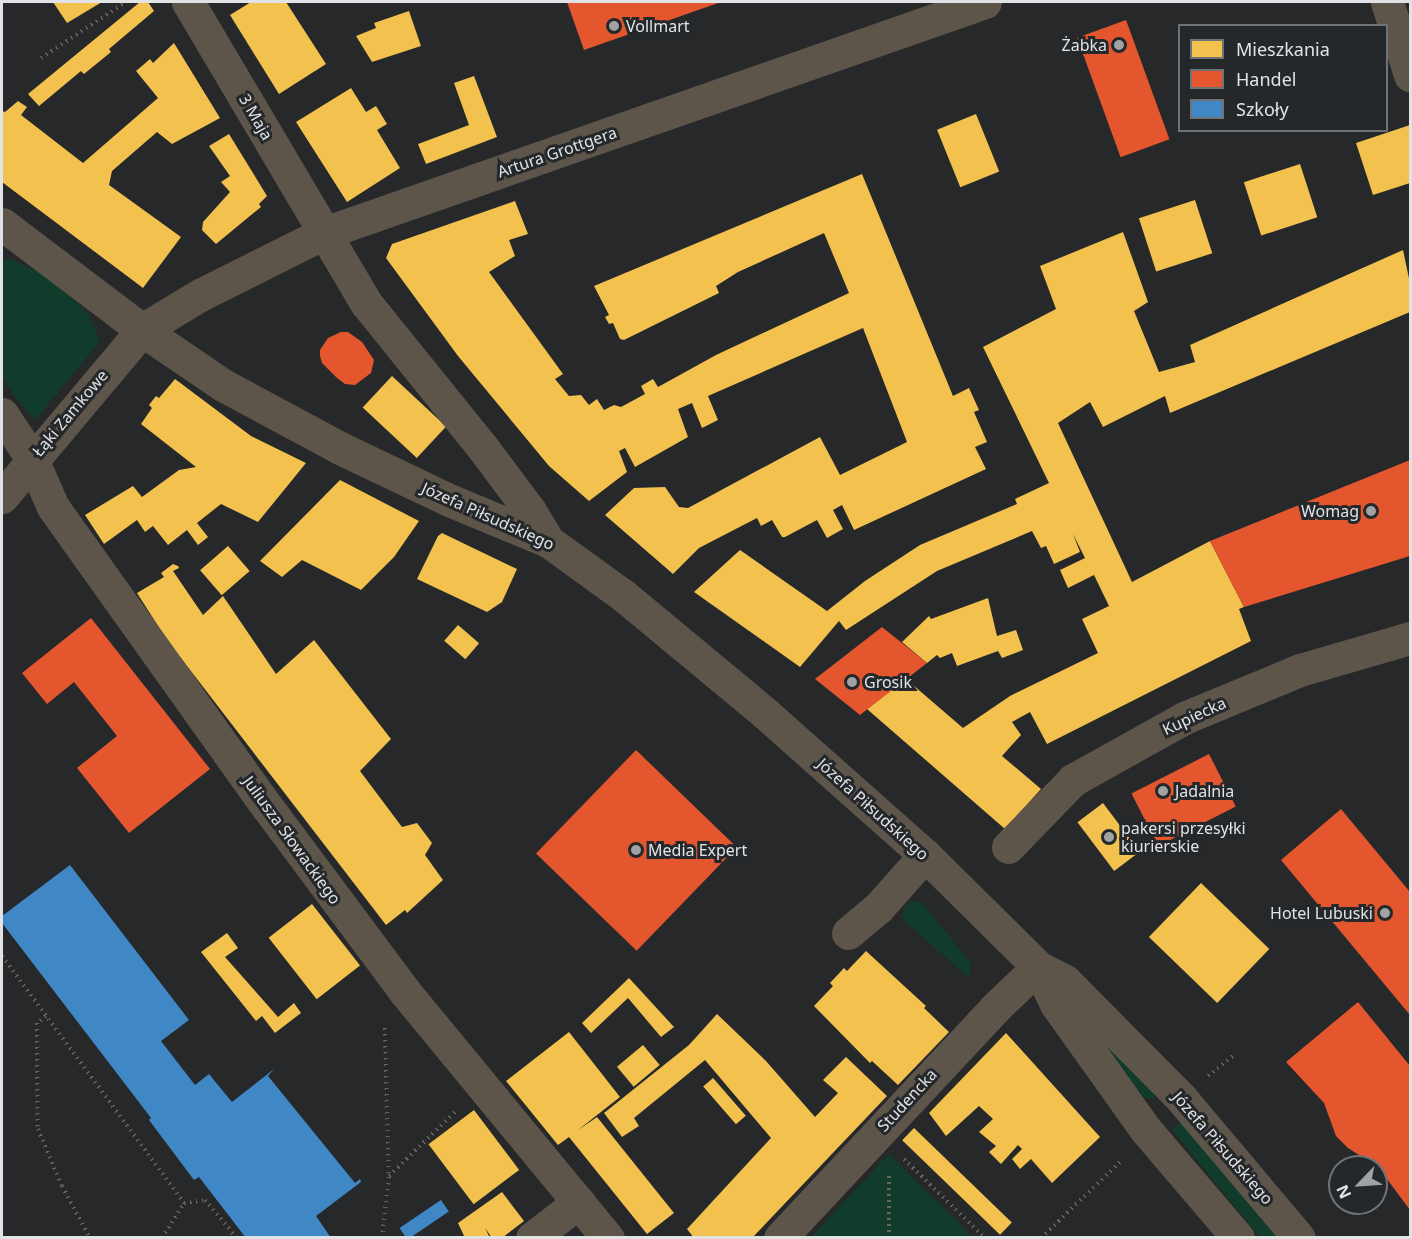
<!DOCTYPE html>
<meta charset="utf-8">
<style>
body{margin:0}
#map{position:relative;width:1412px;height:1239px;overflow:hidden;background:#26282a;font-family:"Noto Sans",sans-serif}
div>[style]{position:absolute}
[style*='--x']{left:calc(var(--x)*1px);top:calc(var(--y)*1px);width:calc(var(--w)*1px);rotate:calc(var(--a)*1deg)}
.green>*{inset:0;background:#113b2b}
.homes>*{inset:0;background:#f2c14e;transform-origin:0 0}
.shops>*{inset:0;background:#e4572e;transform-origin:0 0}
.schools>*{inset:0;background:#3f88c5;transform-origin:0 0}
.path>*{height:4px;margin-top:-2px;transform-origin:0;background:repeating-linear-gradient(90deg,#67635c 0 1.5px,transparent 0 6px)}
.minor>*{height:33px;margin:-16.5px;padding:0 16.5px;transform-origin:16.5px;border-radius:16.5px;background:#5e554a}
.dots>*{width:16px;height:16px;translate:-50% -50%;box-sizing:border-box;border:3px solid #25282b;border-radius:50%}
span{translate:-50% -50%;white-space:nowrap;text-align:center;line-height:1.15;-webkit-text-stroke:6px #25282b;paint-order:stroke}
.poi-label{font-size:16px;color:#e1e3e6}
.left{translate:0 -50%;text-align:left}
.right{translate:-100% -50%;text-align:right}
.street-label{font-size:16px;color:#e1e3e6}
.frame{position:absolute;inset:0;border:3px solid #e1e3e6;pointer-events:none}
.legend{position:absolute;left:1178px;top:24px;width:210px;height:108px;box-sizing:border-box;background:#25282b;border:2px solid #707376;margin:0;padding:8px 10px;list-style:none;font-size:18px;color:#e1e3e6}
.legend li{display:flex;align-items:center;gap:12px;height:30px}
.legend b{width:30px;border:2px solid #707376}
.north{position:absolute;left:1328px;top:1155px;width:60px;height:60px;box-sizing:border-box;background:#25282b;border:2px solid #707376;border-radius:50%;rotate:245deg;font-size:16px;font-weight:700;line-height:24px;text-align:center;color:#e1e3e6}
.north::after{content:'';display:block;margin:auto;width:21px;height:27px;background:#a0a2a4;clip-path:polygon(50% 0,100% 100%,50% 72%,0 100%)}
</style>
<div id="map">
<div class="green">
<div style="clip-path:polygon(8px 258px,54px 279px,88px 314px,100px 341px,35px 420px,15px 397px,2px 376px,2px 261px)"></div>
<div style="clip-path:polygon(912px 901px,921px 902px,969px 960px,971px 969px,968px 977px,902px 919px,905px 906px)"></div>
<div style="clip-path:polygon(1054px 992px,1157px 1091px,1154px 1098px,1145px 1098px)"></div>
<div style="clip-path:polygon(1181px 1122px,1277px 1237px,1260px 1237px,1172px 1130px)"></div>
<div style="clip-path:polygon(889px 1154px,973px 1237px,811px 1237px)"></div>
</div>
<div class="homes">
<div style="clip-path:polygon(53px 2px,102px 2px,67px 23px)"></div>
<div style="clip-path:polygon(140px 2px,148px 2px,154px 11px,109px 49px,111px 52px,84px 74px,81px 71px,39px 106px,28px 94px)"></div>
<div style="clip-path:polygon(251px 2px,286px 2px,326px 64px,279px 94px,230px 15px)"></div>
<div style="clip-path:polygon(409px 11px,421px 46px,372px 62px,356px 36px,376px 28px,374px 23px)"></div>
<div style="clip-path:polygon(174px 43px,220px 118px,172px 144px,157px 132px,112px 171px,109px 185px,181px 237px,143px 288px,2px 182px,2px 111px,5px 112px,18px 101px,27px 107px,21px 115px,83px 163px,158px 98px,136px 71px,150px 59px,153px 63px)"></div>
<div style="clip-path:polygon(474px 76px,497px 137px,426px 164px,418px 144px,469px 125px,454px 83px)"></div>
<div style="clip-path:polygon(351px 88px,366px 112px,376px 106px,387px 124px,377px 130px,400px 168px,347px 202px,296px 122px)"></div>
<div style="left:976px;top:114px;width:62px;height:42px;rotate:68deg"></div>
<div style="clip-path:polygon(1410px 125px,1410px 183px,1373px 195px,1356px 143px)"></div>
<div style="clip-path:polygon(229px 134px,267px 196px,259px 204px,261px 207px,216px 244px,202px 230px,203px 222px,230px 192px,221px 182px,230px 176px,209px 146px)"></div>
<div style="left:1300px;top:164px;width:56px;height:59px;rotate:72deg"></div>
<div style="clip-path:polygon(862px 174px,953px 396px,969px 388px,979px 410px,974px 412px,987px 442px,975px 447px,986px 469px,854px 530px,842px 505px,833px 510px,843px 529px,827px 538px,817px 520px,785px 537px,782px 537px,772px 520px,761px 526px,757px 518px,699px 548px,673px 574px,605px 515px,634px 488px,665px 487px,679px 507px,688px 508px,820px 437px,840px 475px,907px 442px,863px 328px,708px 396px,718px 420px,702px 428px,692px 403px,678px 409px,688px 437px,635px 467px,625px 448px,619px 451px,627px 472px,589px 501px,549px 466px,458px 356px,386px 258px,392px 244px,515px 201px,528px 234px,509px 240px,515px 256px,489px 272px,563px 374px,555px 379px,569px 396px,581px 395px,589px 405px,597px 399px,604px 410px,614px 405px,621px 407px,645px 394px,641px 386px,653px 379px,658px 387px,716px 355px,849px 293px,824px 233px,738px 272px,716px 286px,719px 293px,624px 340px,620px 339px,613px 323px,609px 324px,605px 317px,609px 315px,594px 286px)"></div>
<div style="left:1195px;top:200px;width:56px;height:59px;rotate:72deg"></div>
<div style="clip-path:polygon(1123px 232px,1148px 302px,1134px 311px,1159px 372px,1195px 362px,1190px 345px,1403px 250px,1410px 283px,1410px 312px,1170px 413px,1165px 396px,1103px 427px,1090px 402px,1058px 423px,1132px 582px,1210px 541px,1244px 607px,1239px 609px,1251px 641px,1047px 744px,1030px 712px,1012px 722px,1021px 735px,1002px 756px,1041px 789px,1005px 829px,867px 709px,906px 679px,963px 728px,1010px 696px,1098px 653px,1082px 619px,1109px 606px,1094px 575px,1068px 588px,1060px 570px,1085px 558px,1073px 534px,1080px 552px,1054px 564px,1046px 546px,1041px 548px,1032px 531px,937px 571px,846px 630px,839px 621px,800px 667px,694px 592px,740px 550px,827px 611px,865px 581px,920px 545px,1017px 504px,1015px 499px,1049px 483px,983px 347px,1056px 309px,1040px 266px)"></div>
<div style="left:392px;top:376px;width:74px;height:43px;rotate:43deg"></div>
<div style="clip-path:polygon(175px 379px,251px 436px,306px 463px,258px 522px,221px 504px,197px 523px,208px 537px,198px 545px,187px 530px,168px 545px,153px 526px,145px 532px,137px 520px,104px 544px,85px 515px,133px 486px,142px 497px,179px 470px,196px 467px,141px 424px,152px 408px,149px 405px,156px 396px,159px 398px)"></div>
<div style="clip-path:polygon(340px 480px,419px 521px,394px 557px,361px 590px,302px 560px,282px 577px,260px 561px)"></div>
<div style="clip-path:polygon(442px 533px,517px 569px,502px 602px,487px 612px,417px 579px,438px 536px)"></div>
<div style="left:228px;top:546px;width:33px;height:37px;rotate:49deg"></div>
<div style="clip-path:polygon(173px 564px,178px 566px,179px 568px,173px 571px,203px 615px,223px 596px,276px 674px,314px 640px,391px 739px,360px 771px,402px 827px,417px 823px,432px 843px,425px 855px,443px 880px,407px 913px,405px 910px,386px 925px,167px 640px,137px 593px,164px 577px,161px 573px)"></div>
<div style="clip-path:polygon(988px 598px,997px 636px,1016px 630px,1023px 650px,1002px 658px,998px 651px,957px 666px,952px 653px,940px 658px,937px 655px,927px 663px,902px 642px,929px 616px,931px 619px)"></div>
<div style="left:458px;top:625px;width:28px;height:21px;rotate:41deg"></div>
<div style="left:1103px;top:803px;width:61px;height:32px;rotate:53deg"></div>
<div style="left:1201px;top:883px;width:95px;height:75px;rotate:44deg"></div>
<div style="left:312px;top:904px;width:78px;height:55px;rotate:52deg"></div>
<div style="clip-path:polygon(227px 933px,238px 948px,225px 957px,278px 1017px,294px 1003px,301px 1013px,275px 1033px,262px 1016px,256px 1021px,201px 952px)"></div>
<div style="clip-path:polygon(866px 951px,926px 1006px,924px 1008px,949px 1032px,898px 1085px,872px 1061px,870px 1063px,814px 1006px,833px 986px,830px 983px,844px 968px,847px 971px)"></div>
<div style="clip-path:polygon(629px 978px,674px 1027px,661px 1037px,628px 998px,591px 1033px,582px 1023px)"></div>
<div style="clip-path:polygon(717px 1014px,766px 1061px,815px 1117px,838px 1093px,823px 1080px,846px 1057px,887px 1096px,752px 1238px,694px 1238px,687px 1229px,771px 1138px,705px 1060px,634px 1118px,639px 1126px,622px 1137px,604px 1113px,689px 1045px)"></div>
<div style="clip-path:polygon(569px 1032px,620px 1097px,578px 1130px,597px 1117px,674px 1213px,647px 1234px,569px 1137px,558px 1145px,506px 1081px)"></div>
<div style="clip-path:polygon(1006px 1033px,1100px 1137px,1052px 1183px,1031px 1159px,1020px 1169px,1012px 1159px,1022px 1149px,1018px 1145px,1001px 1164px,989px 1152px,996px 1146px,979px 1132px,993px 1119px,979px 1106px,946px 1136px,929px 1113px)"></div>
<div style="left:643px;top:1045px;width:26px;height:34px;rotate:50deg"></div>
<div style="left:713px;top:1078px;width:50px;height:13px;rotate:49deg"></div>
<div style="left:474px;top:1110px;width:75px;height:57px;rotate:53deg"></div>
<div style="left:914px;top:1128px;width:136px;height:17px;rotate:44deg"></div>
<div style="clip-path:polygon(502px 1192px,524px 1221px,502px 1238px,492px 1238px,485px 1228px,490px 1238px,465px 1238px,458px 1223px)"></div>
</div>
<div class="shops">
<div style="clip-path:polygon(567px 2px,721px 2px,584px 50px)"></div>
<div style="left:1126px;top:20px;width:127px;height:52px;rotate:70deg"></div>
<div style="clip-path:polygon(341px 332px,348px 332px,362px 342px,374px 360px,371px 373px,355px 385px,345px 384px,337px 378px,322px 363px,320px 356px,320px 350px,328px 338px)"></div>
<div style="clip-path:polygon(1410px 460px,1410px 556px,1244px 607px,1210px 541px)"></div>
<div style="clip-path:polygon(91px 618px,210px 769px,129px 833px,77px 768px,117px 736px,74px 682px,47px 704px,22px 673px)"></div>
<div style="clip-path:polygon(882px 627px,927px 663px,860px 715px,815px 679px)"></div>
<div style="left:636px;top:750px;width:140px;height:144px;rotate:44deg"></div>
<div style="left:1209px;top:754px;width:59px;height:87px;rotate:63deg"></div>
<div style="clip-path:polygon(1341px 809px,1410px 892px,1410px 1015px,1281px 860px)"></div>
<div style="clip-path:polygon(1358px 1002px,1410px 1066px,1410px 1210px,1378px 1167px,1348px 1148px,1336px 1136px,1324px 1103px,1286px 1062px)"></div>
</div>
<div class="schools">
<div style="clip-path:polygon(70px 865px,189px 1020px,161px 1041px,195px 1085px,209px 1074px,232px 1102px,274px 1069px,268px 1076px,355px 1183px,360px 1179px,361px 1182px,316px 1216px,331px 1238px,246px 1238px,199px 1177px,194px 1180px,149px 1120px,151px 1118px,2px 923px,2px 916px)"></div>
<div style="left:441px;top:1200px;width:14px;height:50px;rotate:56deg"></div>
</div>
<div class="path">
<div style="--x:41;--y:58;--w:102;--a:-33.4"></div>
<div style="--x:2;--y:956;--w:307;--a:53.6"></div>
<div style="--x:184;--y:1203;--w:21;--a:-8"></div>
<div style="--x:205;--y:1200;--w:50;--a:49.9"></div>
<div style="--x:46;--y:1016;--w:11;--a:142"></div>
<div style="--x:37;--y:1023;--w:106;--a:89.5"></div>
<div style="--x:38;--y:1129;--w:62;--a:67.2"></div>
<div style="--x:62;--y:1186;--w:59;--a:61.7"></div>
<div style="--x:385;--y:1028;--w:148;--a:88.5"></div>
<div style="--x:1208;--y:1076;--w:35;--a:-39"></div>
<div style="--x:904;--y:1159;--w:113;--a:44.3"></div>
<div style="--x:162;--y:1238;--w:41;--a:-57.8"></div>
<div style="--x:382;--y:1238;--w:62;--a:-83.6"></div>
<div style="--x:389;--y:1176;--w:93;--a:-44.1"></div>
<div style="--x:889;--y:1238;--w:63;--a:-90"></div>
<div style="--x:1041;--y:1238;--w:112;--a:-43.9"></div>
</div>
<div class="minor">
<div style="--x:188;--y:2;--w:350;--a:59.4"></div>
<div style="--x:366;--y:303;--w:186;--a:51.1"></div>
<div style="--x:483;--y:448;--w:79;--a:53.3"></div>
<div style="--x:530;--y:511;--w:35;--a:59"></div>
<div style="--x:1387;--y:2;--w:77;--a:72.5"></div>
<div style="--x:2;--y:224;--w:176;--a:37.1"></div>
<div style="--x:142;--y:330;--w:98;--a:34.2"></div>
<div style="--x:223;--y:385;--w:133;--a:28.3"></div>
<div style="--x:340;--y:448;--w:121;--a:25.5"></div>
<div style="--x:449;--y:500;--w:107;--a:22.5"></div>
<div style="--x:548;--y:541;--w:94;--a:35.9"></div>
<div style="--x:624;--y:596;--w:185;--a:39.7"></div>
<div style="--x:766;--y:714;--w:213;--a:41.6"></div>
<div style="--x:925;--y:855;--w:159;--a:44.7"></div>
<div style="--x:1038;--y:967;--w:30;--a:27"></div>
<div style="--x:1065;--y:981;--w:165;--a:45.2"></div>
<div style="--x:1181;--y:1098;--w:183;--a:49.9"></div>
<div style="--x:2;--y:414;--w:54;--a:56.3"></div>
<div style="--x:32;--y:459;--w:52;--a:66.4"></div>
<div style="--x:53;--y:507;--w:370;--a:54.5"></div>
<div style="--x:268;--y:808;--w:229;--a:53.3"></div>
<div style="--x:405;--y:992;--w:319;--a:50.5"></div>
<div style="--x:2;--y:497;--w:218;--a:-50"></div>
<div style="--x:142;--y:330;--w:68;--a:-31.1"></div>
<div style="--x:200;--y:295;--w:139;--a:-26.6"></div>
<div style="--x:324;--y:233;--w:700;--a:-19.26"></div>
<div style="--x:1008;--y:847;--w:93;--a:-45.9"></div>
<div style="--x:1073;--y:780;--w:127;--a:-29.2"></div>
<div style="--x:1184;--y:718;--w:126;--a:-22.5"></div>
<div style="--x:1300;--y:670;--w:115;--a:-16.2"></div>
<div style="--x:848;--y:933;--w:39;--a:-40"></div>
<div style="--x:878;--y:908;--w:71;--a:-48.4"></div>
<div style="--x:1038;--y:967;--w:41;--a:64.1"></div>
<div style="--x:1056;--y:1004;--w:153;--a:54.5"></div>
<div style="--x:1145;--y:1129;--w:143;--a:49.5"></div>
<div style="--x:532;--y:1238;--w:59;--a:-37.5"></div>
<div style="--x:780;--y:1238;--w:313;--a:-46.9"></div>
<div style="--x:994;--y:1009;--w:61;--a:-43.7"></div>
</div>
<div class="dots">
<div style="left:614px;top:26px;background:#a0a2a4"></div>
<div style="left:1119px;top:45px;background:#a0a2a4"></div>
<div style="left:1371px;top:511px;background:#a0a2a4"></div>
<div style="left:852px;top:682px;background:#a0a2a4"></div>
<div style="left:1163px;top:791px;background:#a0a2a4"></div>
<div style="left:1109px;top:837px;background:#a0a2a4"></div>
<div style="left:636px;top:850px;background:#a0a2a4"></div>
<div style="left:1385px;top:913px;background:#a0a2a4"></div>
</div>
<div class="poi-label">
<span class="left" style="left:626px;top:26px">Vollmart</span>
<span class="right" style="left:1107px;top:45px">Żabka</span>
<span class="right" style="left:1359px;top:511px">Womag</span>
<span class="left" style="left:864px;top:682px">Grosik</span>
<span class="left" style="left:1175px;top:791px">Jadalnia</span>
<span class="left" style="left:1121px;top:837px">pakersi przesyłki<br>kiurierskie</span>
<span class="left" style="left:648px;top:850px">Media Expert</span>
<span class="right" style="left:1373px;top:913px">Hotel Lubuski</span>
</div>
<div class="street-label">
<span style="left:256px;top:117px;rotate:60deg">3 Maja</span>
<span style="left:557px;top:152px;rotate:-19deg">Artura Grottgera</span>
<span style="left:70px;top:413px;rotate:-50deg">Łąki Zamkowe</span>
<span style="left:488px;top:516px;rotate:24deg">Józefa Piłsudskiego</span>
<span style="left:1194px;top:716px;rotate:-25deg">Kupiecka</span>
<span style="left:873px;top:809px;rotate:42deg">Józefa Piłsudskiego</span>
<span style="left:292px;top:840px;rotate:54deg">Juliusza Słowackiego</span>
<span style="left:907px;top:1100px;rotate:-47deg">Studencka</span>
<span style="left:1223px;top:1148px;rotate:49deg">Józefa Piłsudskiego</span>
</div>
<div class="frame"></div>
<ul class="legend">
<li><b style="height:16px;background:#f2c14e"></b>Mieszkania</li>
<li><b style="height:16px;background:#e4572e"></b>Handel</li>
<li><b style="height:16px;background:#3f88c5"></b>Szkoły</li>
</ul>
<div class="north">N</div>
</div>
